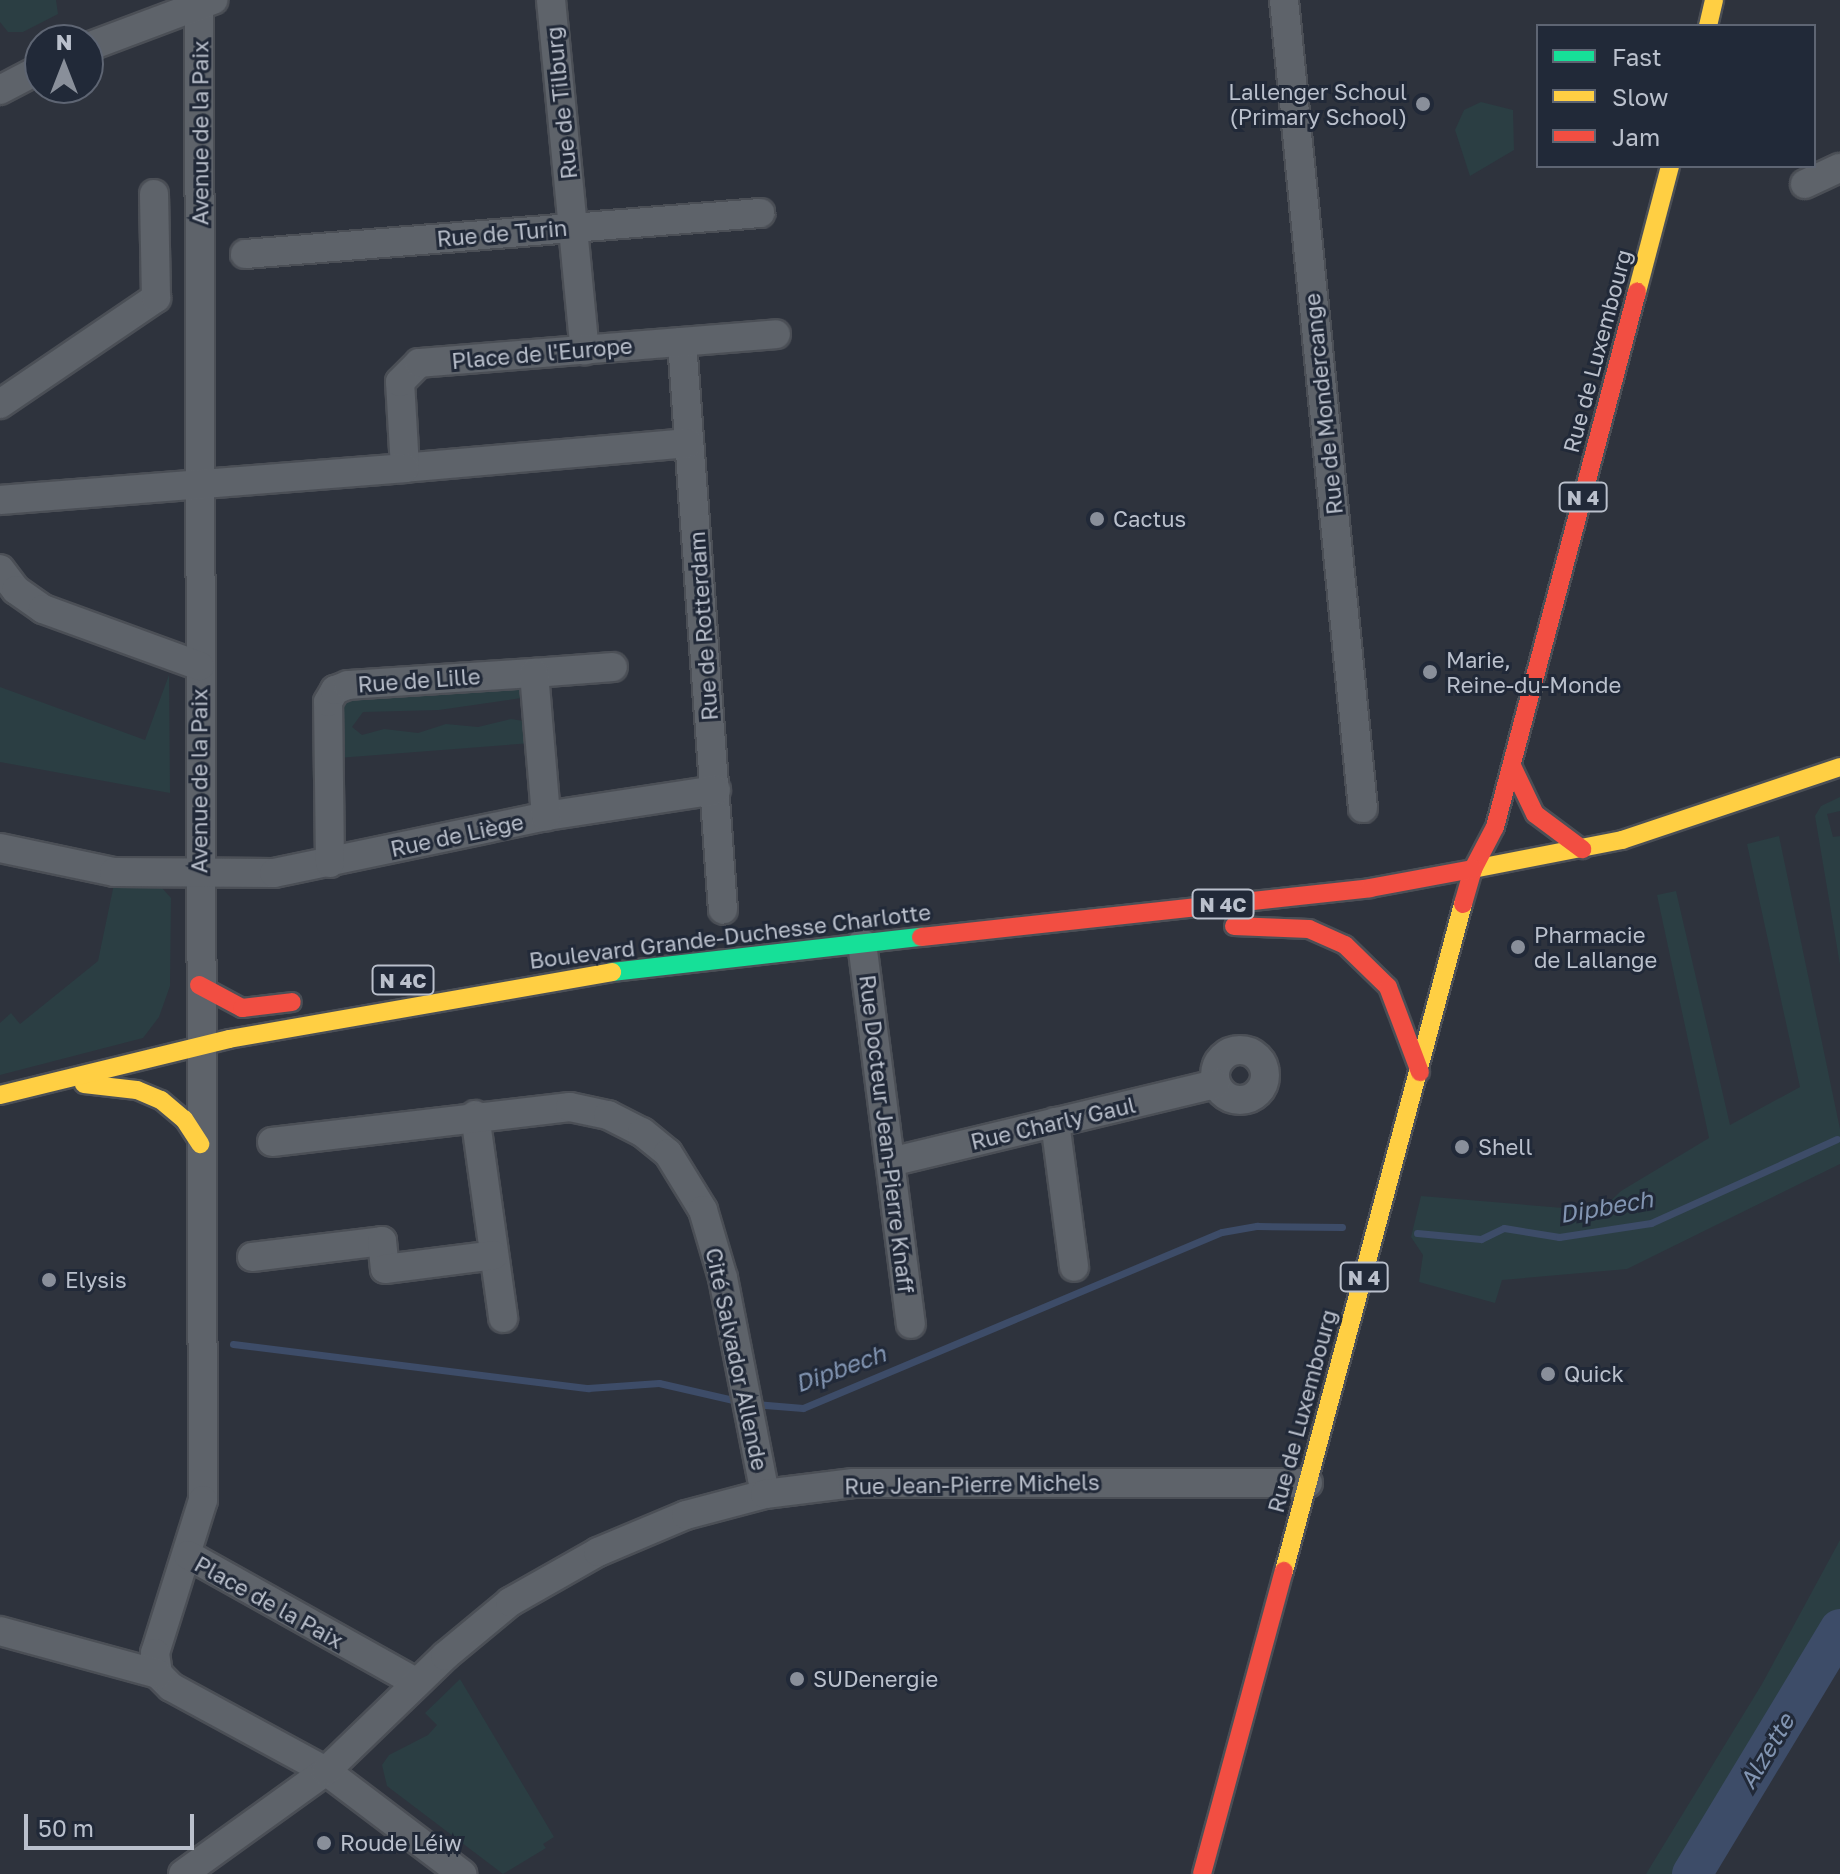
<!DOCTYPE html>
<meta charset="utf-8">
<style>
body{margin:0}
#map{position:relative;width:1840px;height:1874px;overflow:hidden;background:#2e333d;font-family:"Golos Text",sans-serif}
div>[style]{position:absolute}
[style*='--x']{left:calc(var(--x)*1px);top:calc(var(--y)*1px);width:calc(var(--w)*1px);rotate:calc(var(--a)*1deg)}
.green>*{inset:0;background:#2b3e43}
.stream>*{height:7px;margin:-3.5px;padding:0 3.5px;transform-origin:3.5px;border-radius:3.5px;background:#3d4c68}
.river>*{height:40px;margin:-20px;padding:0 20px;transform-origin:20px;border-radius:20px;background:#3d4c68}
.roads{filter:drop-shadow(2px 0 #4b4f56) drop-shadow(-2px 0 #4b4f56) drop-shadow(0 2px #4b4f56) drop-shadow(0 -2px #4b4f56)}
.street>*{height:28px;margin:-14px;padding:0 14px;transform-origin:14px;border-radius:14px;background:#5e636a}
.street>.ring{margin:-14px;padding:0;box-sizing:content-box;background:none;border:28px solid #5e636a;border-radius:50%}
.fast>*{height:18px;margin:-9px;padding:0 9px;transform-origin:9px;border-radius:9px;background:#16e098}
.slow>*{height:18px;margin:-9px;padding:0 9px;transform-origin:9px;border-radius:9px;background:#ffcf43}
.jam>*{height:18px;margin:-9px;padding:0 9px;transform-origin:9px;border-radius:9px;background:#f24e42}
.dots>*{width:22px;height:22px;translate:-50% -50%;box-sizing:border-box;border:4px solid #212938;border-radius:50%}
span{translate:-50% -50%;white-space:nowrap;text-align:center;line-height:1.15;-webkit-text-stroke:6px #212938;paint-order:stroke}
.shield-label span{padding:2px 6px;background:#212938;border:2px solid;border-radius:6px;-webkit-text-stroke-width:0}
.shield-label{font-size:20px;color:#bac0cc;font-weight:700}
.poi-label{font-size:22px;color:#bac0cc}
.right{translate:-100% -50%;text-align:right}
.left{translate:0 -50%;text-align:left}
.street-label{font-size:22px;color:#bac0cc}
.water-label{font-size:24px;color:#8295b2;font-style:italic}
.legend{position:absolute;left:1536px;top:24px;width:280px;height:144px;box-sizing:border-box;background:#212938;border:2px solid #5e6573;margin:0;padding:10px 14px;list-style:none;font-size:24px;color:#bac0cc}
.legend li{display:flex;align-items:center;gap:16px;height:40px}
.legend b{width:40px;border:2px solid #5e6573}
.north{position:absolute;left:24px;top:24px;width:80px;height:80px;box-sizing:border-box;background:#212938;border:2px solid #5e6573;border-radius:50%;rotate:0deg;font-size:22px;font-weight:700;line-height:32px;text-align:center;color:#bac0cc}
.north::after{content:'';display:block;margin:auto;width:28px;height:36px;background:#898f9a;clip-path:polygon(50% 0,100% 100%,50% 72%,0 100%)}
.scale{position:absolute;left:24px;top:1814px;width:170px;height:36px;box-sizing:border-box;border:4px solid #bac0cc;border-top:0;padding-left:10px;font-size:24px;line-height:28px;white-space:nowrap;color:#bac0cc;-webkit-text-stroke:6px #212938;paint-order:stroke}
</style>
<div id="map">
<div class="green">
<div style="clip-path:polygon(0 0,56px 0,58px 14px,23px 32px,8px 32px,0 22px)"></div>
<div style="clip-path:polygon(1481px 102px,1513px 110px,1514px 150px,1470px 176px,1455px 130px,1464px 110px)"></div>
<div style="clip-path:polygon(169px 675px,170px 793px,0 762px,0 687px,145px 740px)"></div>
<div style="clip-path:polygon(519px 685px,528px 697px,439px 710px,363px 712px,352px 727px,362px 735px,384px 729px,418px 733px,446px 724px,478px 727px,511px 719px,530px 722px,532px 743px,338px 758px,338px 711px,345px 698px)"></div>
<div style="clip-path:polygon(1840px 797px,1840px 811px,1827px 814px,1833px 837px,1840px 836px,1840px 965px,1815px 816px,1821px 806px)"></div>
<div style="clip-path:polygon(1779px 836px,1840px 1129px,1840px 1164px,1627px 1269px,1502px 1280px,1495px 1303px,1419px 1282px,1423px 1255px,1411px 1237px,1421px 1196px,1600px 1211px,1621px 1191px,1709px 1138px,1657px 895px,1676px 891px,1730px 1125px,1800px 1087px,1747px 844px)"></div>
<div style="clip-path:polygon(114px 884px,162px 888px,171px 898px,170px 986px,159px 1017px,143px 1038px,0 1075px,0 1023px,11px 1013px,20px 1024px,98px 961px)"></div>
<div style="clip-path:polygon(1840px 1540px,1840px 1661px,1697px 1874px,1646px 1874px,1762px 1684px)"></div>
<div style="clip-path:polygon(460px 1679px,554px 1837px,543px 1844px,546px 1848px,503px 1874px,387px 1786px,382px 1765px,389px 1755px,428px 1735px,437px 1725px,425px 1713px)"></div>
</div>
<div class="stream">
<div style="--x:1417;--y:1233;--w:64;--a:5.4"></div>
<div style="--x:1481;--y:1239;--w:25;--a:-26"></div>
<div style="--x:1504;--y:1228;--w:56;--a:9.3"></div>
<div style="--x:1559;--y:1237;--w:93;--a:-8.7"></div>
<div style="--x:1651;--y:1223;--w:204;--a:-24.3"></div>
<div style="--x:233;--y:1344;--w:358;--a:7.1"></div>
<div style="--x:588;--y:1388;--w:71;--a:-4"></div>
<div style="--x:659;--y:1383;--w:85;--a:12.9"></div>
<div style="--x:754;--y:1404;--w:49;--a:4.7"></div>
<div style="--x:803;--y:1408;--w:454;--a:-22.8"></div>
<div style="--x:1222;--y:1232;--w:36;--a:-10"></div>
<div style="--x:1257;--y:1226;--w:85;--a:0.7"></div>
</div>
<div class="river">
<div style="--x:1692;--y:1874;--w:286;--a:-58.9"></div>
</div>
<div class="roads">
<div class="street">
<div style="--x:199;--y:0;--w:1500;--a:89.85"></div>
<div style="--x:203;--y:1500;--w:160;--a:107.4"></div>
<div style="--x:155;--y:1653;--w:21;--a:82"></div>
<div style="--x:158;--y:1674;--w:18;--a:45"></div>
<div style="--x:171;--y:1687;--w:176;--a:28.5"></div>
<div style="--x:326;--y:1771;--w:171;--a:37.1"></div>
<div style="--x:551;--y:0;--w:352;--a:84.5"></div>
<div style="--x:1284;--y:0;--w:812;--a:84.42"></div>
<div style="--x:88;--y:47;--w:134;--a:-20.6"></div>
<div style="--x:0;--y:90;--w:45;--a:-27.7"></div>
<div style="--x:1805;--y:184;--w:38;--a:-25"></div>
<div style="--x:245;--y:254;--w:517;--a:-4.55"></div>
<div style="--x:682;--y:342;--w:569;--a:85.87"></div>
<div style="--x:0;--y:404;--w:189;--a:-34.2"></div>
<div style="--x:156;--y:298;--w:104;--a:-91.1"></div>
<div style="--x:689;--y:443;--w:285;--a:175"></div>
<div style="--x:405;--y:468;--w:86;--a:-93.3"></div>
<div style="--x:400;--y:382;--w:27;--a:-45"></div>
<div style="--x:419;--y:363;--w:358;--a:-4.6"></div>
<div style="--x:0;--y:500;--w:406;--a:-4.5"></div>
<div style="--x:0;--y:569;--w:26;--a:53"></div>
<div style="--x:16;--y:590;--w:33;--a:35"></div>
<div style="--x:43;--y:609;--w:167;--a:20"></div>
<div style="--x:534;--y:673;--w:79;--a:-4.3"></div>
<div style="--x:0;--y:848;--w:116;--a:11.9"></div>
<div style="--x:114;--y:872;--w:160;--a:0.4"></div>
<div style="--x:274;--y:873;--w:278;--a:-11.8"></div>
<div style="--x:546;--y:816;--w:172;--a:-8.7"></div>
<div style="--x:330;--y:863;--w:161;--a:-90.7"></div>
<div style="--x:328;--y:702;--w:14;--a:-60"></div>
<div style="--x:335;--y:690;--w:14;--a:-21"></div>
<div style="--x:348;--y:685;--w:186;--a:-3.7"></div>
<div style="--x:534;--y:673;--w:144;--a:85.2"></div>
<div style="--x:862;--y:943;--w:384;--a:82.7"></div>
<div class="ring" style="left:1215px;top:1050px;width:22px;height:22px"></div>
<div style="--x:475;--y:1115;--w:205;--a:82.1"></div>
<div style="--x:1055;--y:1122;--w:146;--a:82.5"></div>
<div style="--x:272;--y:1142;--w:300;--a:-6.7"></div>
<div style="--x:570;--y:1107;--w:39;--a:12"></div>
<div style="--x:608;--y:1115;--w:38;--a:27"></div>
<div style="--x:642;--y:1132;--w:33;--a:39"></div>
<div style="--x:668;--y:1153;--w:67;--a:58.4"></div>
<div style="--x:703;--y:1210;--w:71;--a:73.6"></div>
<div style="--x:723;--y:1278;--w:220;--a:79"></div>
<div style="--x:890;--y:1162;--w:335;--a:-13.5"></div>
<div style="--x:252;--y:1257;--w:131;--a:-7"></div>
<div style="--x:382;--y:1241;--w:28;--a:84"></div>
<div style="--x:385;--y:1269;--w:110;--a:-7.3"></div>
<div style="--x:188;--y:1555;--w:262;--a:29.2"></div>
<div style="--x:0;--y:1631;--w:164;--a:15.2"></div>
<div style="--x:183;--y:1874;--w:176;--a:-35.8"></div>
<div style="--x:326;--y:1771;--w:165;--a:-44"></div>
<div style="--x:445;--y:1656;--w:85;--a:-39.7"></div>
<div style="--x:510;--y:1602;--w:101;--a:-29.6"></div>
<div style="--x:598;--y:1552;--w:95;--a:-22.8"></div>
<div style="--x:686;--y:1515;--w:82;--a:-14.9"></div>
<div style="--x:765;--y:1494;--w:89;--a:-7.1"></div>
<div style="--x:853;--y:1483;--w:455;--a:0"></div>
</div>
<div class="fast">
<div style="--x:612;--y:972;--w:311;--a:-6.5"></div>
</div>
<div class="slow">
<div style="--x:1708;--y:26;--w:27;--a:-77"></div>
<div style="--x:1637;--y:292;--w:130;--a:-75.3"></div>
<div style="--x:1473;--y:869;--w:152;--a:-11"></div>
<div style="--x:1622;--y:840;--w:230;--a:-18.5"></div>
<div style="--x:84;--y:1084;--w:53;--a:6.5"></div>
<div style="--x:137;--y:1090;--w:26;--a:23"></div>
<div style="--x:161;--y:1100;--w:30;--a:40"></div>
<div style="--x:184;--y:1119;--w:30;--a:57"></div>
<div style="--x:0;--y:1095;--w:236;--a:-13.7"></div>
<div style="--x:229;--y:1039;--w:389;--a:-9.9"></div>
<div style="--x:1284;--y:1571;--w:691;--a:-74.98"></div>
</div>
<div class="jam">
<div style="--x:1512;--y:766;--w:53;--a:64.4"></div>
<div style="--x:1535;--y:814;--w:59;--a:36.7"></div>
<div style="--x:1463;--y:904;--w:36;--a:-74"></div>
<div style="--x:1473;--y:869;--w:47;--a:-62.4"></div>
<div style="--x:1495;--y:827;--w:554;--a:-75.14"></div>
<div style="--x:1234;--y:926;--w:75;--a:2.3"></div>
<div style="--x:1309;--y:929;--w:39;--a:24"></div>
<div style="--x:1345;--y:945;--w:60;--a:44.3"></div>
<div style="--x:1388;--y:987;--w:91;--a:69.4"></div>
<div style="--x:921;--y:937;--w:452;--a:-6.2"></div>
<div style="--x:1370;--y:888;--w:105;--a:-10.5"></div>
<div style="--x:199;--y:985;--w:49;--a:28.1"></div>
<div style="--x:242;--y:1008;--w:50;--a:-6.8"></div>
<div style="--x:1202;--y:1874;--w:314;--a:-74.9"></div>
</div>
</div>
<div class="dots">
<div style="left:1423px;top:104px;background:#898f9a"></div>
<div style="left:1097px;top:519px;background:#898f9a"></div>
<div style="left:1430px;top:672px;background:#898f9a"></div>
<div style="left:1518px;top:947px;background:#898f9a"></div>
<div style="left:1462px;top:1147px;background:#898f9a"></div>
<div style="left:49px;top:1280px;background:#898f9a"></div>
<div style="left:1548px;top:1374px;background:#898f9a"></div>
<div style="left:797px;top:1679px;background:#898f9a"></div>
<div style="left:324px;top:1843px;background:#898f9a"></div>
</div>
<div class="shield-label">
<span style="left:1583px;top:497px">N 4</span>
<span style="left:1223px;top:904px">N 4C</span>
<span style="left:403px;top:980px">N 4C</span>
<span style="left:1364px;top:1277px">N 4</span>
</div>
<div class="poi-label">
<span class="right" style="left:1407px;top:104px">Lallenger Schoul<br>(Primary School)</span>
<span class="left" style="left:1113px;top:519px">Cactus</span>
<span class="left" style="left:1446px;top:672px">Marie,<br>Reine-du-Monde</span>
<span class="left" style="left:1534px;top:947px">Pharmacie<br>de Lallange</span>
<span class="left" style="left:1478px;top:1147px">Shell</span>
<span class="left" style="left:65px;top:1280px">Elysis</span>
<span class="left" style="left:1564px;top:1374px">Quick</span>
<span class="left" style="left:813px;top:1679px">SUDenergie</span>
<span class="left" style="left:340px;top:1843px">Roude Léiw</span>
</div>
<div class="street-label">
<span style="left:561px;top:103px;rotate:-96deg">Rue de Tilburg</span>
<span style="left:200px;top:133px;rotate:-90deg">Avenue de la Paix</span>
<span style="left:502px;top:233px;rotate:-5deg">Rue de Turin</span>
<span style="left:1597px;top:351px;rotate:-75deg">Rue de Luxembourg</span>
<span style="left:542px;top:353px;rotate:-5deg">Place de l'Europe</span>
<span style="left:1323px;top:404px;rotate:-96deg">Rue de Mondercange</span>
<span style="left:703px;top:626px;rotate:-94deg">Rue de Rotterdam</span>
<span style="left:419px;top:680px;rotate:-4deg">Rue de Lille</span>
<span style="left:199px;top:781px;rotate:-90deg">Avenue de la Paix</span>
<span style="left:457px;top:835px;rotate:-12deg">Rue de Liège</span>
<span style="left:730px;top:936px;rotate:-7deg">Boulevard Grande-Duchesse Charlotte</span>
<span style="left:1053px;top:1123px;rotate:-13deg">Rue Charly Gaul</span>
<span style="left:887px;top:1134px;rotate:83deg">Rue Docteur Jean-Pierre Knaff</span>
<span style="left:737px;top:1359px;rotate:78deg">Cité Salvador Allende</span>
<span style="left:1302px;top:1411px;rotate:-75deg">Rue de Luxembourg</span>
<span style="left:972px;top:1484px;rotate:-1deg">Rue Jean-Pierre Michels</span>
<span style="left:269px;top:1602px;rotate:29deg">Place de la Paix</span>
</div>
<div class="water-label">
<span style="left:1606px;top:1206px;rotate:-10deg">Dipbech</span>
<span style="left:840px;top:1368px;rotate:-20deg">Dipbech</span>
<span style="left:1766px;top:1751px;rotate:-59deg">Alzette</span>
</div>
<ul class="legend">
<li><b style="height:10px;background:#16e098"></b>Fast</li>
<li><b style="height:10px;background:#ffcf43"></b>Slow</li>
<li><b style="height:10px;background:#f24e42"></b>Jam</li>
</ul>
<div class="north">N</div>
<div class="scale">50 m</div>
</div>
